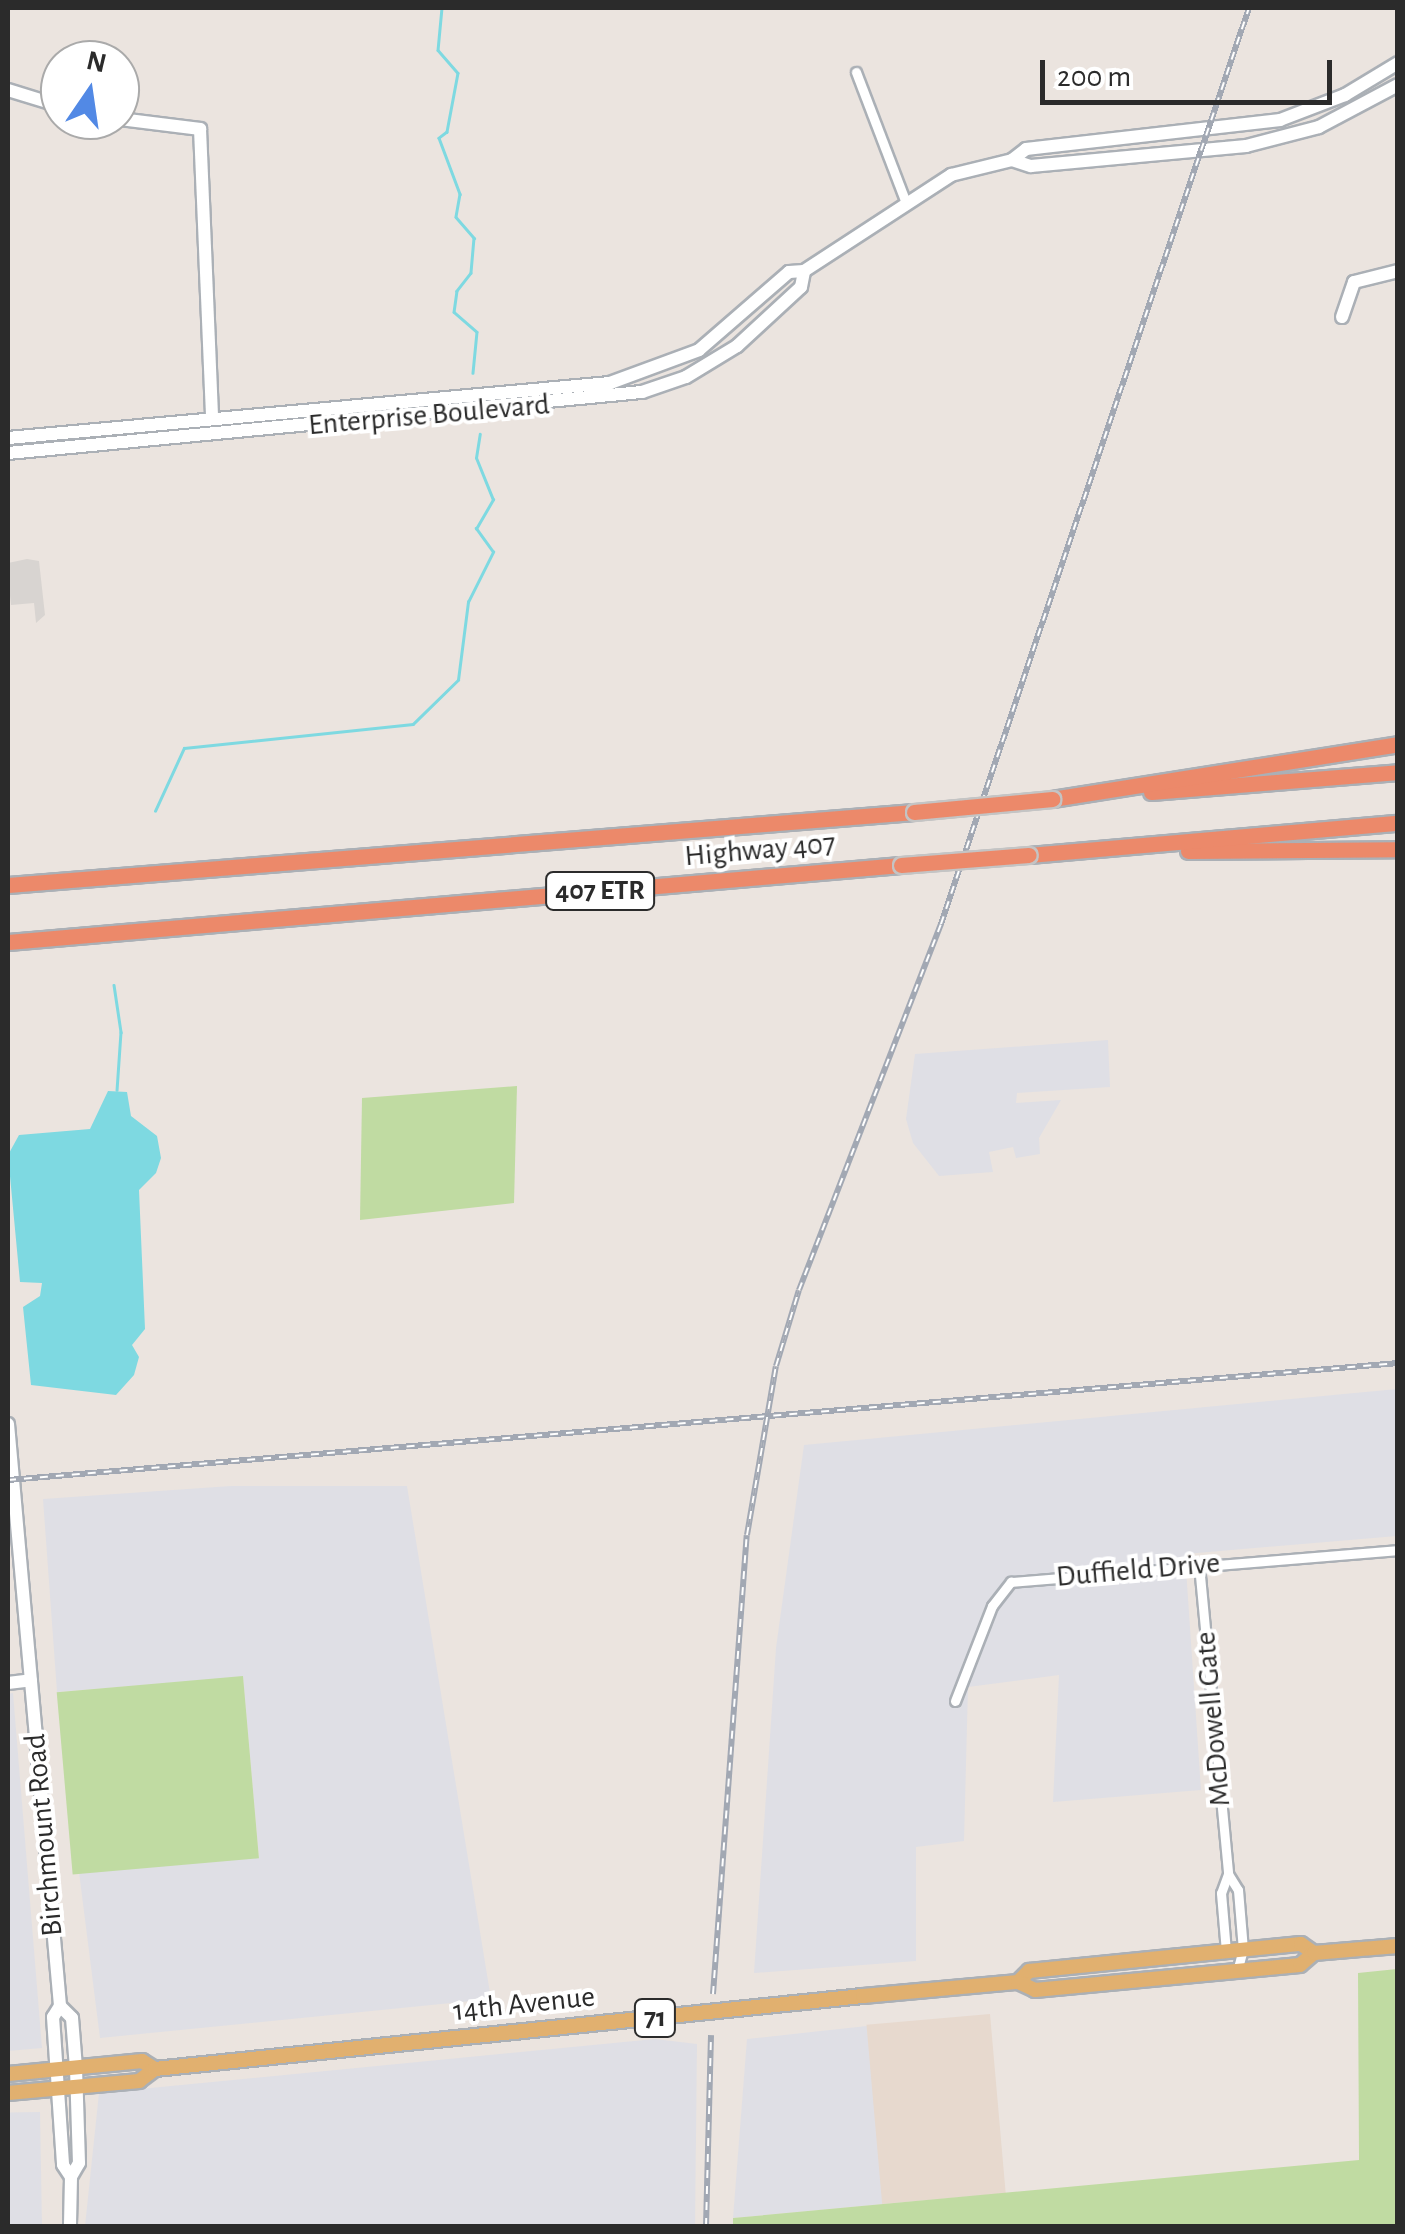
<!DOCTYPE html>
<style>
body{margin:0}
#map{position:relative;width:1405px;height:2234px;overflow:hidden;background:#ebe4df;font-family:"Alegreya Sans",sans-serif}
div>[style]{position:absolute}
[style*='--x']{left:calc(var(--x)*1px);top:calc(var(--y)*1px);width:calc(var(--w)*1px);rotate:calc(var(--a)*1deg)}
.industrial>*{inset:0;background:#dfdfe5;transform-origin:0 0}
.education>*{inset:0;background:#e7d9ce;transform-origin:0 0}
.green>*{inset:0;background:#c0dba2;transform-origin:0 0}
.plaza>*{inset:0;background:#d8d4d1}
.water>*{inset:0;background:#7ed9e1}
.stream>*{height:2.5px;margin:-1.25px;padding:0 1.25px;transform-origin:1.25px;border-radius:1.25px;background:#7ed9e1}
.roads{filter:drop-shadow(2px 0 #abb0b6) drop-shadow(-2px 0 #abb0b6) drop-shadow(0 2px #abb0b6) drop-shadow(0 -2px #abb0b6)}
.street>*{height:9px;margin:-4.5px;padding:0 4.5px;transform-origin:4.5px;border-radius:4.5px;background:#fff}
.secondary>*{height:12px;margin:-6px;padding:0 6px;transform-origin:6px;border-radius:6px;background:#fff}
.primary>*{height:14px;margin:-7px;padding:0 7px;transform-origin:7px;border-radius:7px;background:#e1b06f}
.highway>*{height:15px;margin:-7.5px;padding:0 7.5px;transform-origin:7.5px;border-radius:7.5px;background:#ec896a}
.rail>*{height:6px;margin-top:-3px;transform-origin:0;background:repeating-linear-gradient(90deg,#fff 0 8px,#a2a8b3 0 16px);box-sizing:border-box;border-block:2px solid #a2a8b3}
.bridges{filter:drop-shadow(2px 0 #c4c4c4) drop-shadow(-2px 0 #c4c4c4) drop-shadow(0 2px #c4c4c4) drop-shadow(0 -2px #c4c4c4)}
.highway-bridge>*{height:15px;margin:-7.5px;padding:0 7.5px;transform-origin:7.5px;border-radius:7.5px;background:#ec896a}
span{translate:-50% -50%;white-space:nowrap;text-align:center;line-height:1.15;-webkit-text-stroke:8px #fff;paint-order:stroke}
.shield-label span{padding:2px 8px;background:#fff;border:2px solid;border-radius:8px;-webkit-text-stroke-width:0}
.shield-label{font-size:28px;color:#2b2b2b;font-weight:700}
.street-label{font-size:30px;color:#2b2b2b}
.frame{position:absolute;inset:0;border:10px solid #2b2b2b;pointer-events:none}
.north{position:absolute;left:40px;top:40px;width:100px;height:100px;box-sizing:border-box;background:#fff;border:2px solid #aaa;border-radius:50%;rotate:13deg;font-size:28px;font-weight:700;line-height:40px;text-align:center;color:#2b2b2b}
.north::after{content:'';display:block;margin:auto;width:35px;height:45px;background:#5289e5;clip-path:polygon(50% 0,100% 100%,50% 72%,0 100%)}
.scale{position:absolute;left:1040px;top:60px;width:292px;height:45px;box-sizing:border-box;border:5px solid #2b2b2b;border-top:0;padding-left:12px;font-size:30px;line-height:35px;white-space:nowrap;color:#2b2b2b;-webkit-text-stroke:8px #fff;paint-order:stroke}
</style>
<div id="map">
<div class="industrial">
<div style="clip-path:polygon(1108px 1040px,1110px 1087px,1017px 1093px,1016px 1103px,1061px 1100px,1039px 1138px,1040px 1154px,1016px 1158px,1013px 1147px,989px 1152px,993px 1172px,939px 1176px,913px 1143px,906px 1119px,915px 1054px)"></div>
<div style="clip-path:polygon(1397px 1389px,1397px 1536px,1185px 1554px,1201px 1790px,1053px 1802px,1059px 1675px,968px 1687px,964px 1841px,916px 1847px,916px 1961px,754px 1973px,776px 1648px,804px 1445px)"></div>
<div style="clip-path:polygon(231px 1486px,407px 1486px,491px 1999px,100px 2038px,79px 1872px,259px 1857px,243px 1677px,57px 1692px,43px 1499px)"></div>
<div style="clip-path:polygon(13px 1693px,42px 2048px,8px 2051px,8px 1694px)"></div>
<div style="clip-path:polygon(867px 2026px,884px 2204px,733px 2218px,747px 2039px)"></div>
<div style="clip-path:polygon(655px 2039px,697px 2044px,695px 2226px,85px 2226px,99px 2093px)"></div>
<div style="left:40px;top:2112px;width:114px;height:32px;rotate:89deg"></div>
</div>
<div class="education">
<div style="left:990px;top:2014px;width:180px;height:124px;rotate:85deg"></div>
</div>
<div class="green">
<div style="clip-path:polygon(517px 1086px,514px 1203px,360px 1220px,362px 1098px)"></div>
<div style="left:243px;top:1676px;width:183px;height:187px;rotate:85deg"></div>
<div style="clip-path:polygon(1397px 1969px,1397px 2226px,733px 2226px,733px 2218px,1359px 2160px,1358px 1973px)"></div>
</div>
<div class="plaza">
<div style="clip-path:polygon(27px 559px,39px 561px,45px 615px,36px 623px,34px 603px,11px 605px,8px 577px,8px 563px)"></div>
</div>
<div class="water">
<div style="clip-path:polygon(108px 1091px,127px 1092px,131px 1116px,157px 1136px,161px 1158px,156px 1173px,139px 1190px,145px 1329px,132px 1345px,139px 1357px,134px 1375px,116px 1395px,31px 1385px,23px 1307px,40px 1296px,42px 1283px,20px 1282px,8px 1155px,19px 1135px,90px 1129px)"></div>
</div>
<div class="stream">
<div style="--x:442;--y:8;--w:42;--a:95.4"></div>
<div style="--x:438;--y:50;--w:30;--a:49"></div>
<div style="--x:458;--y:73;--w:60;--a:100.6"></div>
<div style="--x:447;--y:132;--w:10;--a:143"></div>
<div style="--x:439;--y:138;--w:60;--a:69.4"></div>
<div style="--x:460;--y:194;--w:23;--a:100"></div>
<div style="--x:456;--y:217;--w:28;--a:49"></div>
<div style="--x:474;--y:238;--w:35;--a:95"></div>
<div style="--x:471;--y:273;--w:23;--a:128"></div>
<div style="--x:457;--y:291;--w:21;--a:98"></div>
<div style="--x:454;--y:312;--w:30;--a:41"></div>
<div style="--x:477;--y:332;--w:41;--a:95.6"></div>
<div style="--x:155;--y:811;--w:69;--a:-65.3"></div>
<div style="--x:184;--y:748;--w:230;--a:-6"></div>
<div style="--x:413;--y:724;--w:63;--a:-44.4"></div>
<div style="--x:458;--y:680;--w:79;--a:-82.7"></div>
<div style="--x:468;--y:602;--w:56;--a:-63.4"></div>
<div style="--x:493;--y:552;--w:29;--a:-126"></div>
<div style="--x:476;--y:529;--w:34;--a:-60"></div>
<div style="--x:493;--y:500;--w:45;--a:-112"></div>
<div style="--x:476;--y:458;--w:24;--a:-81"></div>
<div style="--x:114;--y:985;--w:48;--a:81.5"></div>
<div style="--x:121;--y:1032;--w:58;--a:93.9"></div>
</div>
<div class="roads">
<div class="street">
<div style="--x:856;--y:72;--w:137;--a:69.1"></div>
<div style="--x:1199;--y:1565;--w:310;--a:84.6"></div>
<div style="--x:1228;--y:1874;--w:20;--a:110"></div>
<div style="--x:1221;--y:1893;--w:58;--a:85.1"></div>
<div style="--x:955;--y:1701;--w:102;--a:-68.7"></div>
<div style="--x:992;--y:1606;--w:31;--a:-52"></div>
<div style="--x:1011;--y:1582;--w:388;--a:-4.7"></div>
<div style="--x:1228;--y:1874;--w:19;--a:58"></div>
<div style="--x:1238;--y:1890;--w:59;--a:85.2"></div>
<div style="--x:1243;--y:1949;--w:23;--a:105"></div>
</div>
<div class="secondary">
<div style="--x:8;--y:90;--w:54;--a:17.1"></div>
<div style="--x:120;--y:119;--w:81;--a:7.1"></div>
<div style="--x:200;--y:129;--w:288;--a:87.6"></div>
<div style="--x:1012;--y:160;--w:20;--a:18"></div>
<div style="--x:1031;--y:166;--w:216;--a:-5.3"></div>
<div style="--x:1246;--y:146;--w:75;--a:-14.6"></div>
<div style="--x:1319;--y:127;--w:89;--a:-28"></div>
<div style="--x:1342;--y:317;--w:37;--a:-71"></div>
<div style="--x:1354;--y:282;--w:45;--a:-14"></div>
<div style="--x:8;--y:438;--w:605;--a:-5.22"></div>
<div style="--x:610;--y:383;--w:95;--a:-20.3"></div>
<div style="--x:699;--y:350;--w:119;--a:-40.9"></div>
<div style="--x:789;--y:272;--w:15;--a:-4"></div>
<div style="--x:804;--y:271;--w:176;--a:-33.1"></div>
<div style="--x:951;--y:175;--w:63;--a:-13.8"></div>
<div style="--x:1012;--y:160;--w:18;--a:-38"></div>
<div style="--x:1026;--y:149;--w:256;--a:-6.5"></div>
<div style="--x:1280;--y:120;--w:70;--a:-21"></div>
<div style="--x:1345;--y:95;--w:62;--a:-31.1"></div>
<div style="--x:8;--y:453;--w:637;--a:-5.5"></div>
<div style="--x:642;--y:392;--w:46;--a:-18.8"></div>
<div style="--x:686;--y:377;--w:60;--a:-31.3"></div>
<div style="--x:737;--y:346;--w:87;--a:-42.7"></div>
<div style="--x:801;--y:287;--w:16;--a:-79"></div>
<div style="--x:8;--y:1424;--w:584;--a:84.89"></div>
<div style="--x:60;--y:2006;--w:13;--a:122"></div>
<div style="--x:53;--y:2017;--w:148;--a:86.1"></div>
<div style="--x:63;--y:2165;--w:14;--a:56"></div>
<div style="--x:8;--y:1683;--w:23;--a:-7"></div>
<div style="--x:60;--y:2006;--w:17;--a:45"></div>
<div style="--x:72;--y:2018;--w:50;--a:85.4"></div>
<div style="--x:76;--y:2068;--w:95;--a:88.2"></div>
<div style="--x:79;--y:2163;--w:16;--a:120"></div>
<div style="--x:71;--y:2177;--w:49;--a:91.2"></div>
</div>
<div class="primary">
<div style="--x:1018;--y:1982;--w:16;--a:-45"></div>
<div style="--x:1029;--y:1971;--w:273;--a:-5.7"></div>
<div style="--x:1301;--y:1944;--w:16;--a:35"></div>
<div style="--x:8;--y:2074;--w:135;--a:-5.5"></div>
<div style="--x:142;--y:2061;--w:15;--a:32"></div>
<div style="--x:8;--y:2093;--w:132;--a:-5.2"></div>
<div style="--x:139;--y:2081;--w:20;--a:-37"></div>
<div style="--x:155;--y:2069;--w:712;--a:-5.89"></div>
<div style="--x:863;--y:1996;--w:156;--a:-5.2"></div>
<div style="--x:1018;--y:1982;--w:19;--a:25"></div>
<div style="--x:1035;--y:1990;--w:266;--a:-5.4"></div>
<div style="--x:1300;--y:1965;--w:18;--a:-41"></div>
<div style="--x:1314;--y:1953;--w:84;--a:-4.8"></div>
</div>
<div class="highway">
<div style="--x:1151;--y:792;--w:248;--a:-4.6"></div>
<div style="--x:1052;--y:799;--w:350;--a:-9"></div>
<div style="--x:1188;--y:851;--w:210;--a:-0.5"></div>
<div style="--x:1029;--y:855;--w:370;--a:-5"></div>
<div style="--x:8;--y:885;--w:909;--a:-4.61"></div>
<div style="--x:8;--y:942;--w:896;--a:-4.93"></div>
</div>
</div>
<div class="rail">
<div style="--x:8;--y:1480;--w:1395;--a:-4.81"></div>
<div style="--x:713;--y:1994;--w:460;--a:-85.8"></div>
<div style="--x:747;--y:1535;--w:171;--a:-80.3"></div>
<div style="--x:776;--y:1366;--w:79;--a:-73.2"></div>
<div style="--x:799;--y:1290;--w:393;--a:-68.8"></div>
<div style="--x:941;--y:924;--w:966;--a:-71.42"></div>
<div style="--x:706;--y:2226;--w:191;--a:-88.5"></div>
</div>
<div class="bridges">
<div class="highway-bridge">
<div style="--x:914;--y:812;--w:139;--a:-5.4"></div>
<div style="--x:901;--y:865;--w:128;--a:-4.5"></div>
</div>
</div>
<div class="shield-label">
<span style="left:600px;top:891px">407 ETR</span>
<span style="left:655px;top:2018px">71</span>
</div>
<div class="street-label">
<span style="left:429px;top:415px;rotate:-5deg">Enterprise Boulevard</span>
<span style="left:760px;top:850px;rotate:-5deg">Highway 407</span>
<span style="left:1138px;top:1570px;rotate:-5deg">Duffield Drive</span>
<span style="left:1213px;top:1719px;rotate:-95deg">McDowell Gate</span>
<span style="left:44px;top:1835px;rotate:-95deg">Birchmount Road</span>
<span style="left:524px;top:2004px;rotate:-6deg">14th Avenue</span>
</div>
<div class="frame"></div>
<div class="north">N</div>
<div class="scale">200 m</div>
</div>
